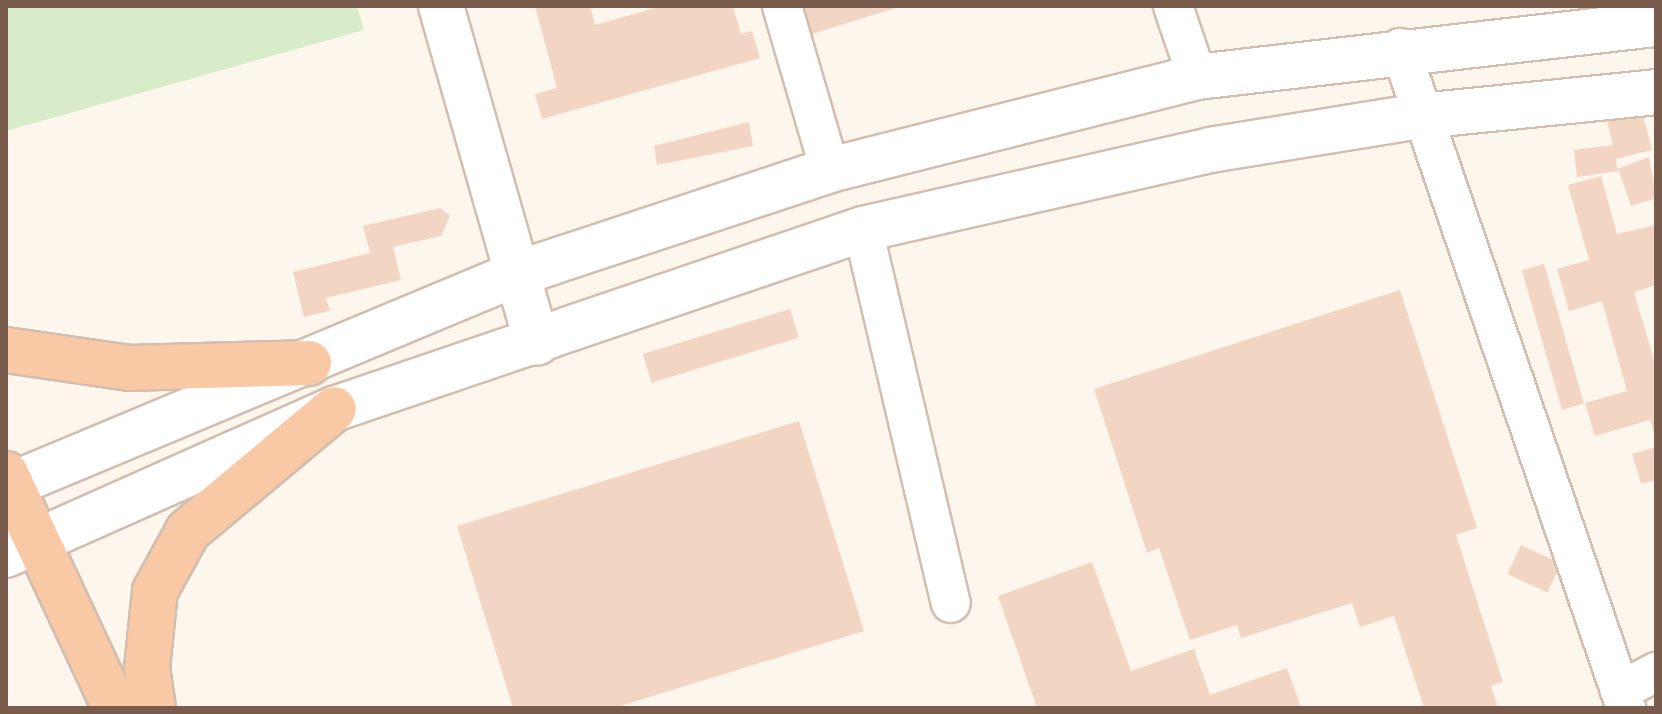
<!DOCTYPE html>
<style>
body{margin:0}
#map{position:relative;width:1662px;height:714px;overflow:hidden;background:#fdf6ec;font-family:Helvetica,sans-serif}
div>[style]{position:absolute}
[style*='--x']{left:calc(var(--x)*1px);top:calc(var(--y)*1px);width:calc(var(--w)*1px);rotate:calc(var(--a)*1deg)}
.green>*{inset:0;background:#d8ecc9}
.building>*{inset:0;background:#f3d5c3;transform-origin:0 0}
.roads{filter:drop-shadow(2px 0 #d1beb0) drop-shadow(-2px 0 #d1beb0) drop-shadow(0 2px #d1beb0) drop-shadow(0 -2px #d1beb0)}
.minor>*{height:38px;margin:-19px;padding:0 19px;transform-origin:19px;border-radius:19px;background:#fff}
.tertiary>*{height:44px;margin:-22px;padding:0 22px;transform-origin:22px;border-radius:22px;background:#fff}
.trunk>*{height:44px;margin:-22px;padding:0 22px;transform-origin:22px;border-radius:22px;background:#f9c8a4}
span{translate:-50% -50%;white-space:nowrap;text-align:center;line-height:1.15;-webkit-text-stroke:6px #fffaf3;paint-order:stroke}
.frame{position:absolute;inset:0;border:8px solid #7a5c4d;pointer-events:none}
</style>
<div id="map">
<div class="green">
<div style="clip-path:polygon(6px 6px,357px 6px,364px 30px,6px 131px)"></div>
</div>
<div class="building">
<div style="clip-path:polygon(535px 6px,590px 6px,595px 25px,662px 6px,733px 6px,741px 34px,752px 31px,760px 58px,542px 119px,535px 94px,557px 88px)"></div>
<div style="clip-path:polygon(790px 6px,899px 6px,899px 7px,799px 38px)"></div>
<div style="clip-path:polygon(1642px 112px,1652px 150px,1616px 159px,1617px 169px,1649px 157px,1656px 198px,1631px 206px,1619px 171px,1577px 177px,1574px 150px,1613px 145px,1607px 121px)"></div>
<div style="clip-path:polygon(749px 122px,753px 146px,657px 165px,654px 146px)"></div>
<div style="clip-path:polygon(1601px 176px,1617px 234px,1656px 225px,1656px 285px,1634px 292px,1656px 367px,1656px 439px,1650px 420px,1595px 436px,1585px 403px,1627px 391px,1602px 301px,1569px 311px,1557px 269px,1589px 260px,1568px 185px)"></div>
<div style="clip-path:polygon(440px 208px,450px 216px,441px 236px,393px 247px,401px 280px,326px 298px,330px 311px,304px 317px,293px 272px,370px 253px,363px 226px)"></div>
<div style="left:1544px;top:264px;width:145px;height:23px;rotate:74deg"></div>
<div style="clip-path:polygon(1400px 290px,1477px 528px,1456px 535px,1503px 682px,1491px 686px,1498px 708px,1424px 708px,1394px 616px,1360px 627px,1352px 603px,1241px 638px,1237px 625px,1190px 640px,1159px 548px,1147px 553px,1094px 389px)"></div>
<div style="left:790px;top:309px;width:30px;height:154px;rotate:73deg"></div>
<div style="clip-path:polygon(799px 421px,864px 631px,614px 708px,513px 708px,457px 526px)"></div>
<div style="clip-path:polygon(1656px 447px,1656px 480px,1641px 484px,1632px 454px)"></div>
<div style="left:1521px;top:545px;width:44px;height:32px;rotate:25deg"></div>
<div style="clip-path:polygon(1092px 562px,1131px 671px,1194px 649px,1210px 695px,1287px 668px,1301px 708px,1037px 708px,998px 596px)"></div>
</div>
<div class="roads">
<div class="minor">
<div style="--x:782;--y:6;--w:171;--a:73.7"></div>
<div style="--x:1173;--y:6;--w:75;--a:71.3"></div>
<div style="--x:1400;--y:48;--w:698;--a:71.1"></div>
<div style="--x:863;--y:229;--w:384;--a:76.8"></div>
<div style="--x:1620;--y:691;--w:41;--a:-27.8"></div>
</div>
<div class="tertiary">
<div style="--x:441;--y:6;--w:350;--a:74.1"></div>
<div style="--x:6;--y:487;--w:553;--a:-22.67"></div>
<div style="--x:516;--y:274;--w:331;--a:-18.3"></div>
<div style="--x:830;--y:170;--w:379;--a:-14.2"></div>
<div style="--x:1197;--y:77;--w:462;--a:-6.6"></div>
<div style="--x:6;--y:555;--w:359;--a:-24"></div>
<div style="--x:334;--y:409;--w:559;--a:-18.79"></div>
<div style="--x:863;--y:229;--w:356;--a:-12.8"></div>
<div style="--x:1210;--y:150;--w:214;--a:-9.2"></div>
<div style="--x:1421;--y:116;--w:236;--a:-5.8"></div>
</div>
<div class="trunk">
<div style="--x:6;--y:350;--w:125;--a:8.3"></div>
<div style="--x:130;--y:368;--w:179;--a:-1.6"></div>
<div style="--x:6;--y:474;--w:258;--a:65"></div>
<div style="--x:153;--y:708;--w:40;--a:-98.5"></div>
<div style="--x:147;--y:668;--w:77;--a:-84.1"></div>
<div style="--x:155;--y:591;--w:68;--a:-61.2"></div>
<div style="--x:188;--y:531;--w:190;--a:-39.9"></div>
</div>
</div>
<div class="frame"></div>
</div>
